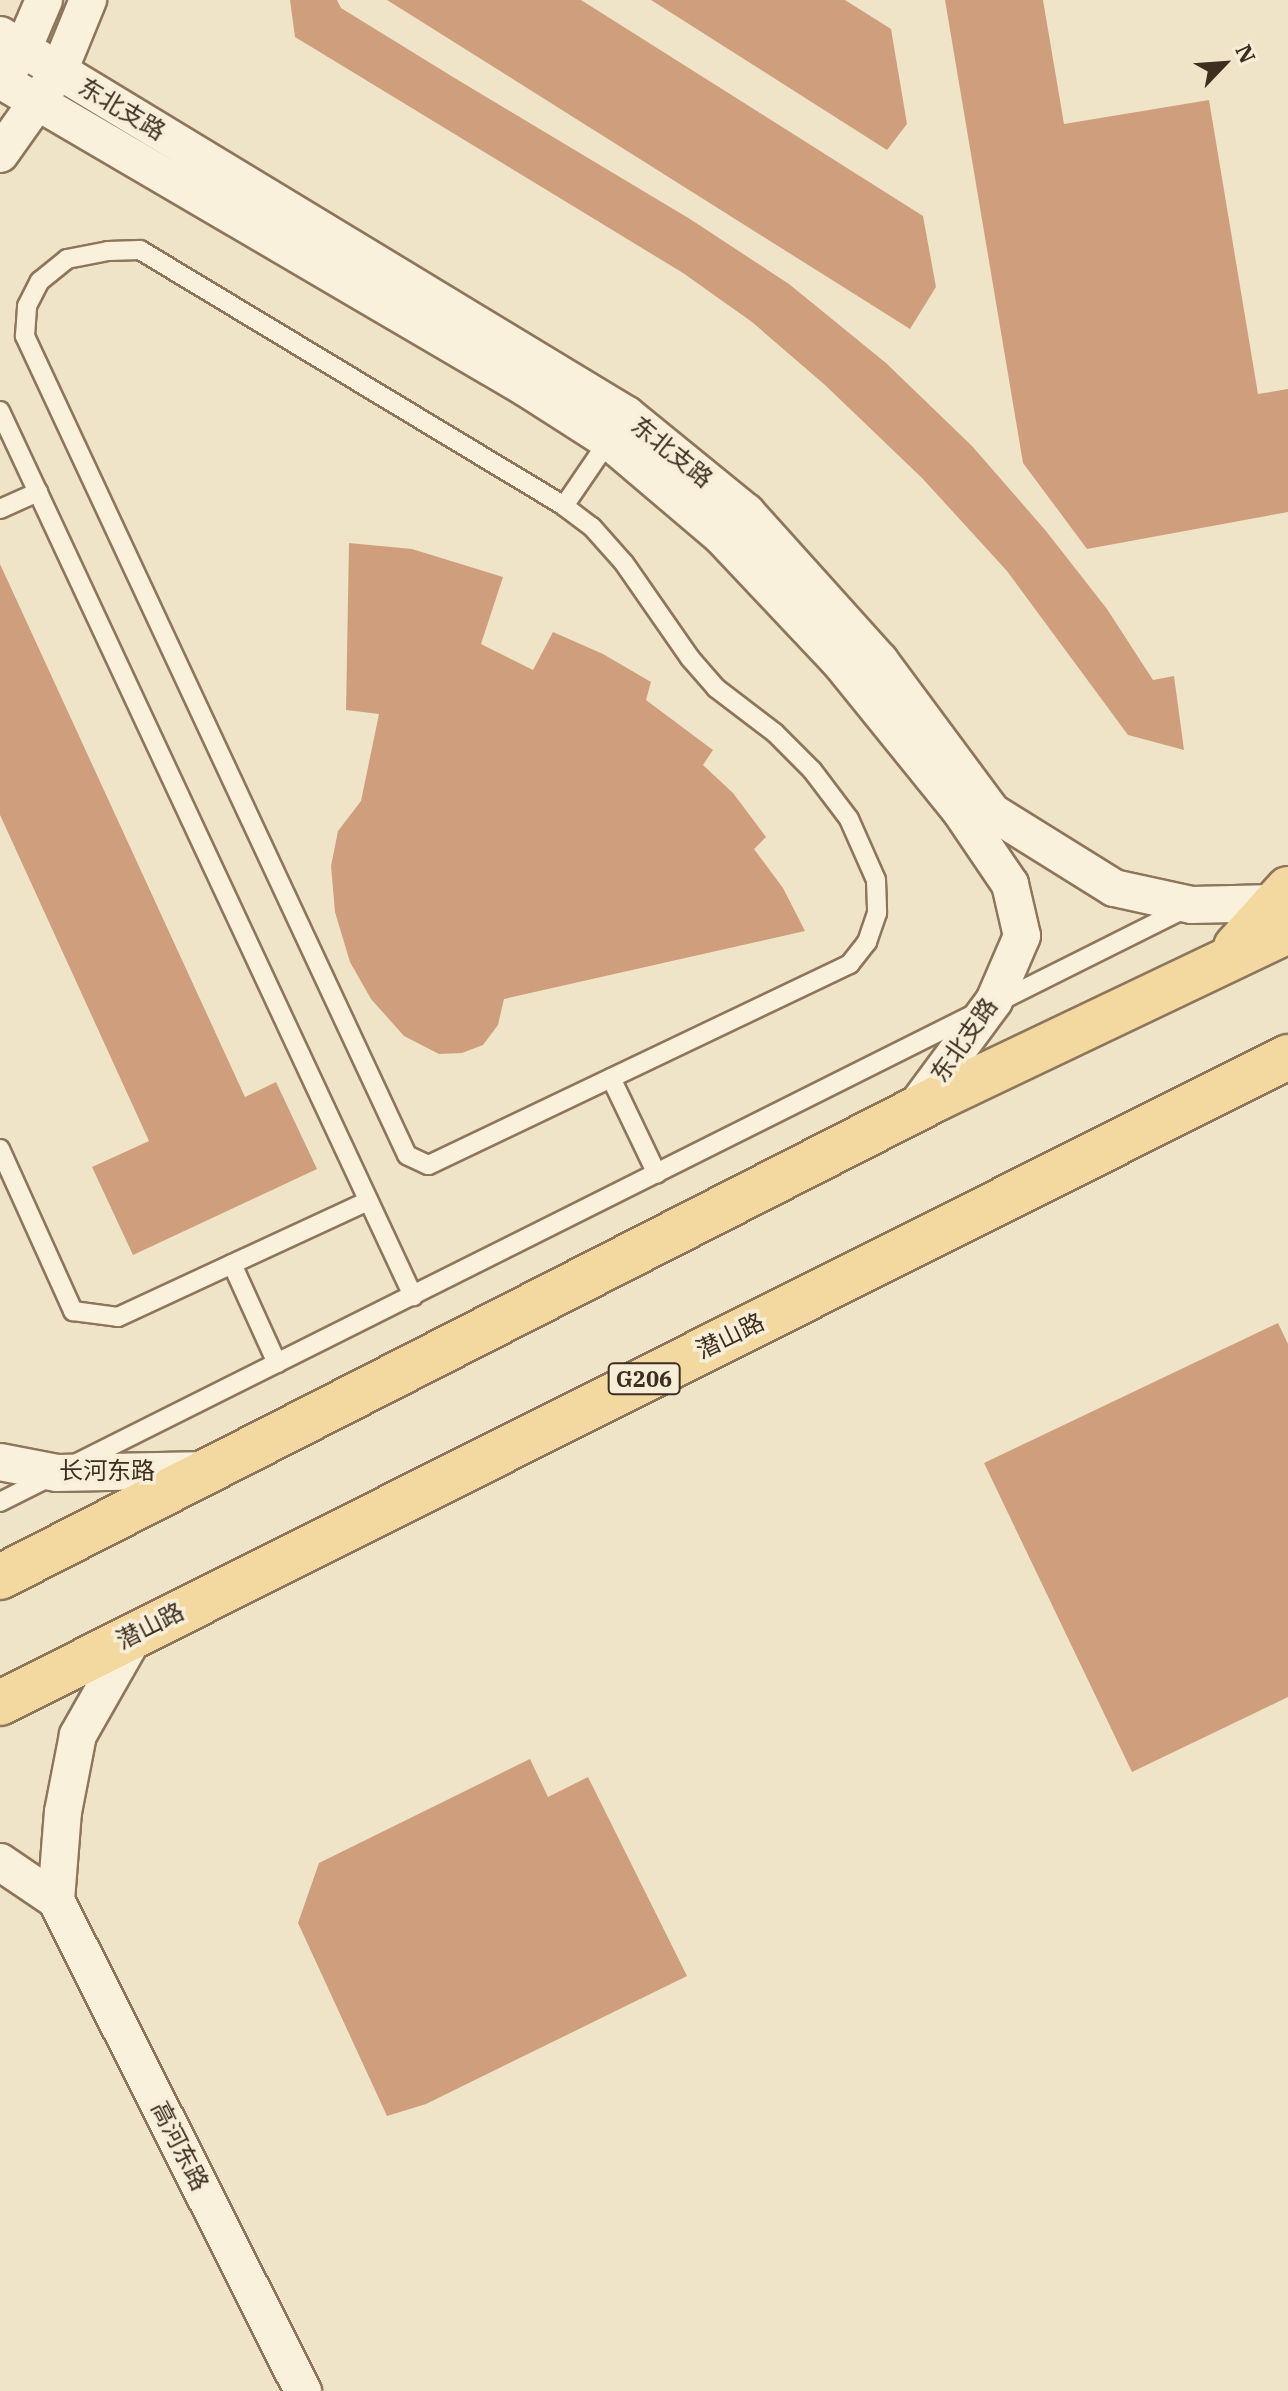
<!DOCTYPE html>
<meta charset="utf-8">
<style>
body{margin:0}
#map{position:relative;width:1288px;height:2391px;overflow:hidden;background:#f0e4c8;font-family:"IBM Plex Serif","Noto Sans SC",serif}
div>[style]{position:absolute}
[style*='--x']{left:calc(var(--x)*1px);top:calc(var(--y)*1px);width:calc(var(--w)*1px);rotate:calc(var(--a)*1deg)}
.building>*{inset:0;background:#cf9f7d}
.roads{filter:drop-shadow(2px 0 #8d765c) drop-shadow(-2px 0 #8d765c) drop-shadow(0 2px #8d765c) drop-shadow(0 -2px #8d765c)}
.service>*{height:18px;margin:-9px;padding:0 9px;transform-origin:9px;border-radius:9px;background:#faf1dc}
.minor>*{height:36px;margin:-18px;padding:0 18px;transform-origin:18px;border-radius:18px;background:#faf1dc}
.primary>*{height:44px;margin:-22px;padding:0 22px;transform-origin:22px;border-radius:22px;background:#f3d9a0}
span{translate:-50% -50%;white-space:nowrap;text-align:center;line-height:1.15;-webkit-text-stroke:7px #f7eed8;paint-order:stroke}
.shield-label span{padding:2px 6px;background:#f7eed8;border:2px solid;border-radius:6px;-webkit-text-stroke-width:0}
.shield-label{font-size:22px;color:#3d2e20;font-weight:700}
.street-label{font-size:24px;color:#3d2e20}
.north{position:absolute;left:1184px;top:24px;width:80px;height:80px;-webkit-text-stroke:6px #f7eed8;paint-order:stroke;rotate:65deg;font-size:22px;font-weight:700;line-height:32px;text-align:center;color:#3d2e20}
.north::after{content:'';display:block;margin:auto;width:28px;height:36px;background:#3d2e20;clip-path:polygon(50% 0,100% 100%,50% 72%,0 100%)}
</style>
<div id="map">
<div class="building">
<div style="clip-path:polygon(290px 0,337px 0,341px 8px,453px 77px,690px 219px,789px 284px,886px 363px,972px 446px,1046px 531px,1107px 609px,1153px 680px,1174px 676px,1184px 750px,1128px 735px,1007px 571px,922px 478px,825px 385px,752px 322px,683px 273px,295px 37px)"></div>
<div style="clip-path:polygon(387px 0,581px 0,923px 216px,936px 287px,910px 329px)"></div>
<div style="clip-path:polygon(651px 0,845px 0,891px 29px,907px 124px,887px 150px)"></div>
<div style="clip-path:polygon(945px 0,1043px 0,1064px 124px,1209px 100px,1258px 394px,1288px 389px,1288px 512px,1087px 549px,1023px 463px)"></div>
<div style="clip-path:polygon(349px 543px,412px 549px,503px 577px,481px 644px,533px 670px,553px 632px,603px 654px,651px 682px,646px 700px,713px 750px,703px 765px,733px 793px,766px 837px,754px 849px,783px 888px,805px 931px,504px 999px,498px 1025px,483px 1045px,462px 1053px,439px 1054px,404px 1036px,371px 999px,350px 962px,335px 912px,331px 866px,338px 831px,361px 801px,379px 714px,346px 710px)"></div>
<div style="clip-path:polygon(0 564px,245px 1097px,276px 1082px,317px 1169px,133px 1255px,92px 1167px,149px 1141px,0 815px)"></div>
<div style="clip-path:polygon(1278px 1323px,1288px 1344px,1288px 1697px,1132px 1772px,984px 1463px)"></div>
<div style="clip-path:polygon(530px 1759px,548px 1797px,588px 1777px,687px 1976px,426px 2104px,387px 2116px,298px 1923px,319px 1863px)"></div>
</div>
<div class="roads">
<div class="service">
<div style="--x:140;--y:250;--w:495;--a:31.1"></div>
<div style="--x:564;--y:506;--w:35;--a:37"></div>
<div style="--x:592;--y:527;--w:48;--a:48.4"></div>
<div style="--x:624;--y:563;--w:116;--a:55.2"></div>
<div style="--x:690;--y:658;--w:40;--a:49"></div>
<div style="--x:716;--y:688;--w:74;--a:37.3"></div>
<div style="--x:775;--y:733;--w:52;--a:45"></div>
<div style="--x:812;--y:770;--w:61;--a:52.9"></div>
<div style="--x:849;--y:819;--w:67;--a:66.1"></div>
<div style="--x:876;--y:880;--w:33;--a:88"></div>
<div style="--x:877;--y:913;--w:31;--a:109"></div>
<div style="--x:867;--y:942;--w:28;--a:128"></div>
<div style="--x:850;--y:964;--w:467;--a:154.5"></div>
<div style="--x:428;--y:1165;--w:23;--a:-155"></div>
<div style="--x:407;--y:1155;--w:904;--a:-115.01"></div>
<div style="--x:25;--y:336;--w:30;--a:-86"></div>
<div style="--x:27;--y:306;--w:28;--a:-63"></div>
<div style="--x:40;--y:281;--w:35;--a:-39"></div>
<div style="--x:67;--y:259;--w:42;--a:-11"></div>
<div style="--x:108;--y:251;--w:32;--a:-2"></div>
<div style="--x:0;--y:411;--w:977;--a:64.98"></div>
<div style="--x:564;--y:506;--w:83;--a:-55.7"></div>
<div style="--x:0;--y:509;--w:42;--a:-24.1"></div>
<div style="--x:611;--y:1078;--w:106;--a:64.4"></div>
<div style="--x:0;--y:1149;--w:178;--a:65.7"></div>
<div style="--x:73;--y:1311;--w:45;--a:7.6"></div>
<div style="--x:118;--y:1317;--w:276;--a:-24.9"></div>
<div style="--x:232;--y:1264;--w:109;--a:65.6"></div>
<div style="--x:75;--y:1464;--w:1242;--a:-26.59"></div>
<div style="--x:0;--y:1502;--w:58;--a:-26.6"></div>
</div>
<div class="minor">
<div style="--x:0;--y:35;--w:733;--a:31.22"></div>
<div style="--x:627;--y:415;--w:154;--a:39.2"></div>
<div style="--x:746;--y:512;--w:200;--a:48"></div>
<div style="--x:880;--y:661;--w:188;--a:53.4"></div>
<div style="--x:992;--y:812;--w:144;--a:31.9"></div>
<div style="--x:1114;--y:888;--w:80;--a:12.3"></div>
<div style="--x:1192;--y:905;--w:83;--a:-1.4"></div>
<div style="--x:9;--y:70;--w:25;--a:-56"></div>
<div style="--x:23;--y:49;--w:53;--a:-66.8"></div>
<div style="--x:0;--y:80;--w:610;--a:30.35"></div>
<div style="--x:526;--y:388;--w:98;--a:32.6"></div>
<div style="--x:609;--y:441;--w:147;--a:40.3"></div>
<div style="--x:721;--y:536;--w:172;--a:46.7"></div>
<div style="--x:839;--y:661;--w:191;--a:51"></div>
<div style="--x:959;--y:809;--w:91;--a:55.8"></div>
<div style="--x:1010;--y:884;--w:53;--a:77"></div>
<div style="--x:1022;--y:936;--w:71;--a:113.3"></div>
<div style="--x:994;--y:1001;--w:134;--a:126.5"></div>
<div style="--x:0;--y:154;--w:102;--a:-54.6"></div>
<div style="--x:59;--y:71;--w:77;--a:-67.8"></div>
<div style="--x:0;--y:1462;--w:58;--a:10.9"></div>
<div style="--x:57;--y:1473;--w:152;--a:-1.1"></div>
<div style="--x:0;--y:1862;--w:68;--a:34.2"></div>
<div style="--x:56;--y:1900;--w:88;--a:-85.5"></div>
<div style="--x:63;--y:1812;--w:78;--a:-79"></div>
<div style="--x:78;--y:1735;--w:120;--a:-60.4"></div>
<div style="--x:56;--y:1900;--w:550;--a:63.3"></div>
</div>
<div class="primary">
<div style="--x:1236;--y:947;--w:78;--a:-48.1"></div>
<div style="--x:0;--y:1577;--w:1053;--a:-27.05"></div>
<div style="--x:938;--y:1098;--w:388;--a:-25.5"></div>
<div style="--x:0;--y:1703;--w:1441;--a:-26.64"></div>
</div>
</div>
<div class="shield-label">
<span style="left:644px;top:1379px">G206</span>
</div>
<div class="street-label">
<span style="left:122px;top:109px;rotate:31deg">东北支路</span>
<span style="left:672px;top:452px;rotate:39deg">东北支路</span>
<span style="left:964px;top:1040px;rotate:-55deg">东北支路</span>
<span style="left:730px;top:1336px;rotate:-26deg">潜山路</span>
<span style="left:107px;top:1471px">长河东路</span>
<span style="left:150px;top:1626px;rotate:-27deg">潜山路</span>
<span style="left:180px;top:2146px;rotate:63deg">高河东路</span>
</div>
<div class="north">N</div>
</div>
